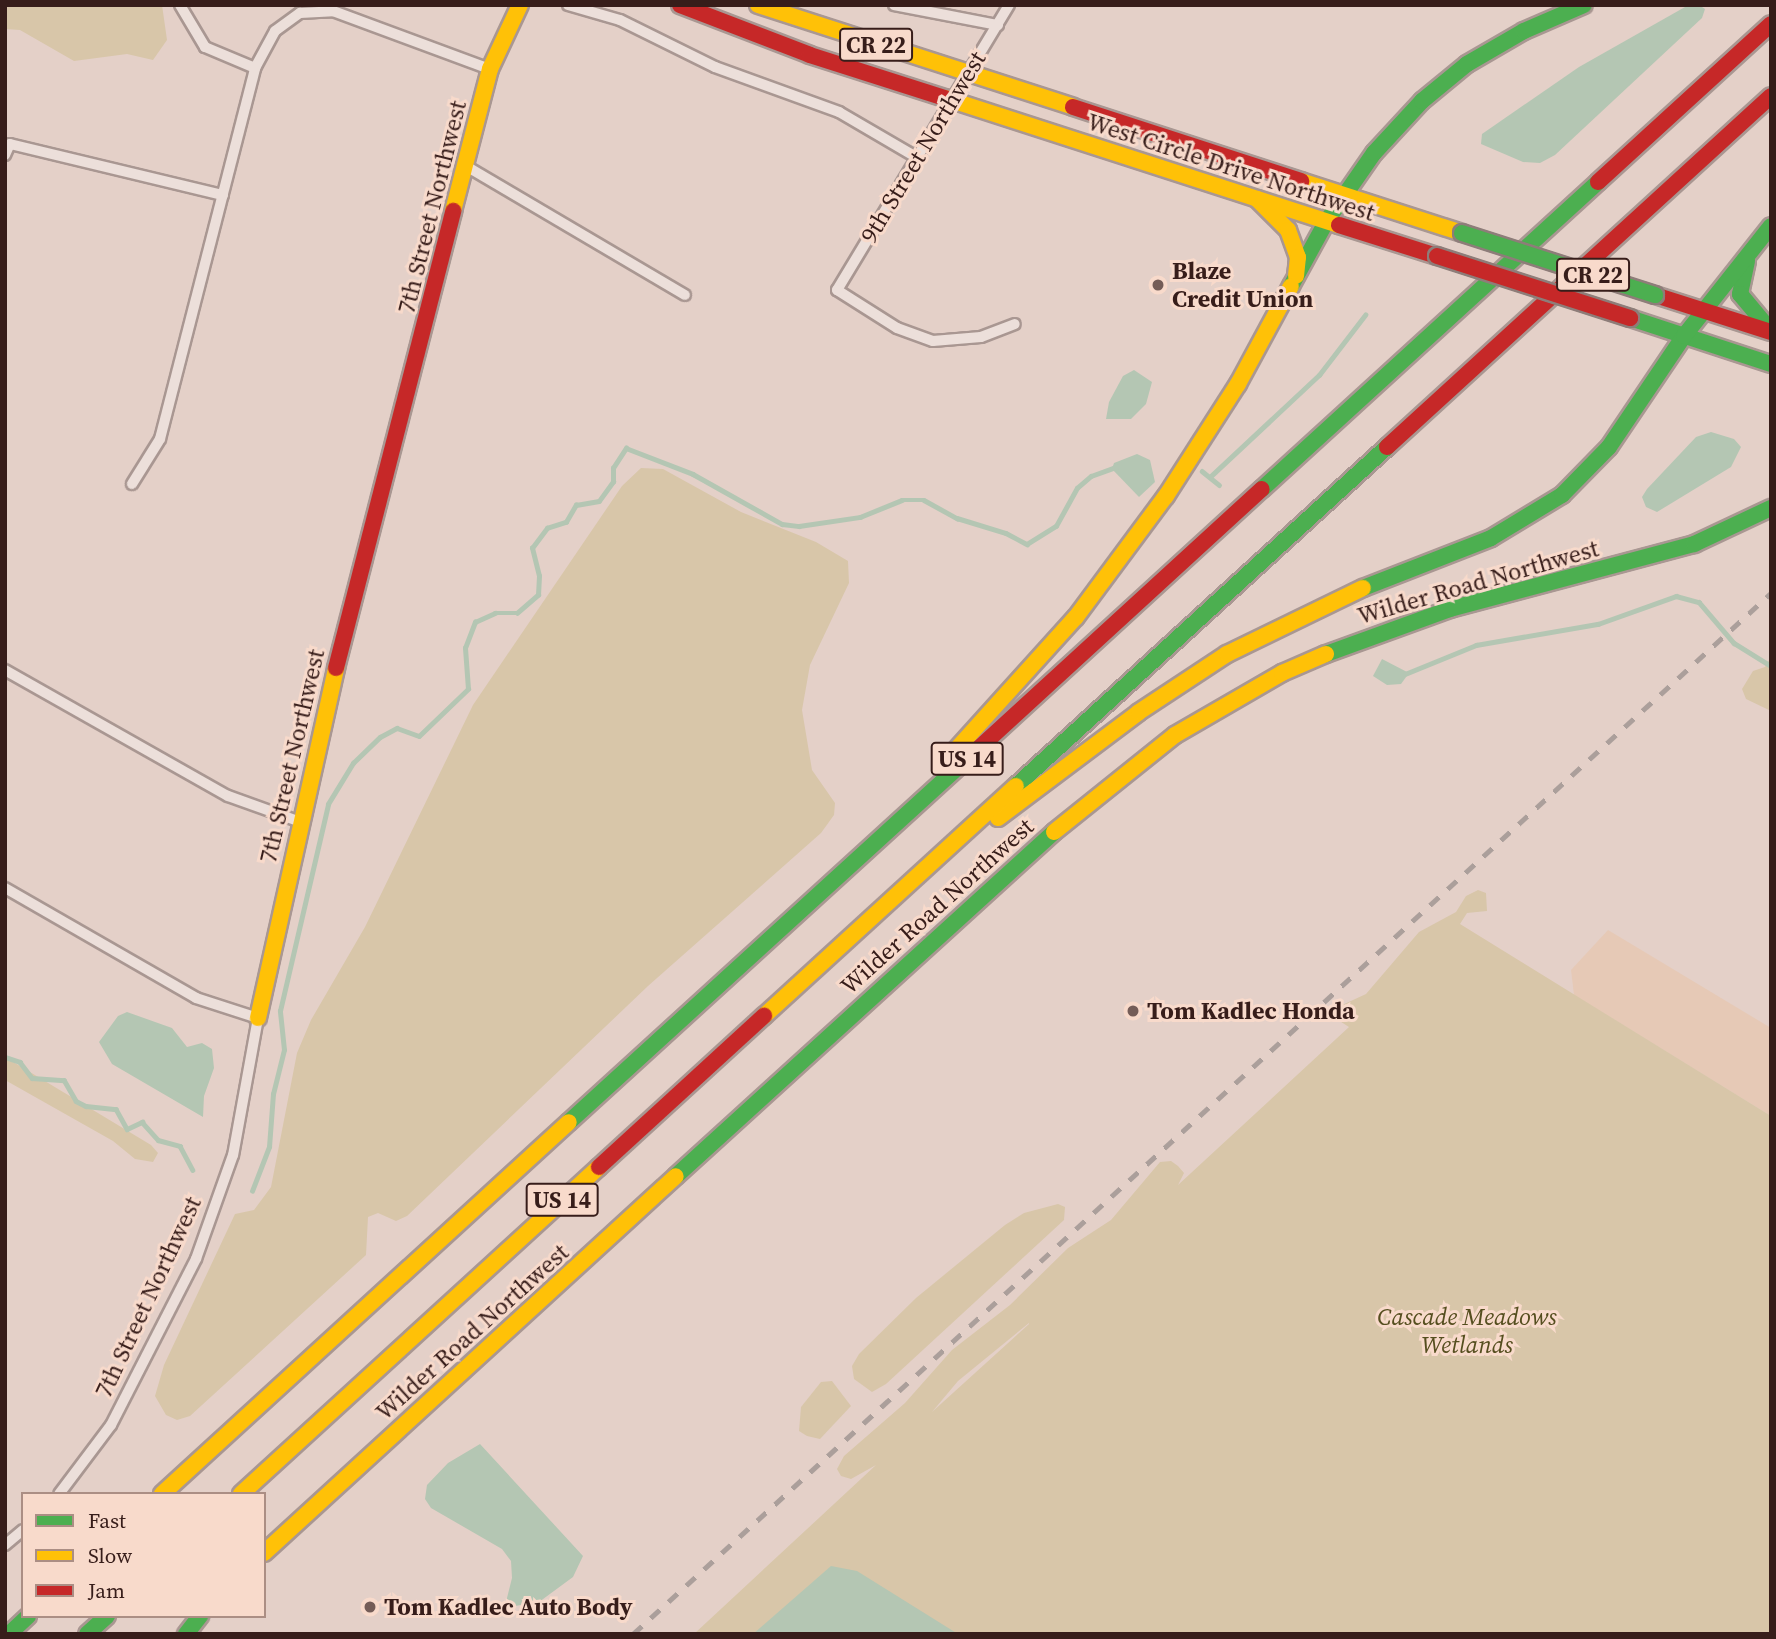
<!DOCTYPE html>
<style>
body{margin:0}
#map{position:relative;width:1776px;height:1639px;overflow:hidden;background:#e4d0c8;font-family:"Source Serif 4",serif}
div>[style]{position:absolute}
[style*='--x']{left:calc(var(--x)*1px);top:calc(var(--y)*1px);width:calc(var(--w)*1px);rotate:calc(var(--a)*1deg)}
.farmland>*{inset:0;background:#e6c9b6}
.green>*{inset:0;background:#d8c6a9}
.water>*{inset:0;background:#b4c6b3}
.stream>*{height:4.5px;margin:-2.25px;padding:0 2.25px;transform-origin:2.25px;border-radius:2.25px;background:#b4c6b3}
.roads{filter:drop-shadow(2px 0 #a99792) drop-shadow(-2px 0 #a99792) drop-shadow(0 2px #a99792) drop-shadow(0 -2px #a99792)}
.street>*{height:10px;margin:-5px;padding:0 5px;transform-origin:5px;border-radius:5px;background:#ecdfda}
.fast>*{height:16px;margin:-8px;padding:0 8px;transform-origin:8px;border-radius:8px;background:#4caf50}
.slow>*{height:16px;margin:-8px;padding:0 8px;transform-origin:8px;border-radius:8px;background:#ffc107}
.jam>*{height:16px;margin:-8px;padding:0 8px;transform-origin:8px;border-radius:8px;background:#c62828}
.rail>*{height:4.5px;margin-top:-2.25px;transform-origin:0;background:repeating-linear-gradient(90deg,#ab9f9b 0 12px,transparent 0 24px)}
.bridges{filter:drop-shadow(2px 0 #8e7d79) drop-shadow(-2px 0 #8e7d79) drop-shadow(0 2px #8e7d79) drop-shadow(0 -2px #8e7d79)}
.fast-bridge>*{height:16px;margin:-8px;padding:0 8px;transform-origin:8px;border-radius:8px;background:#4caf50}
.jam-bridge>*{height:16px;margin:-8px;padding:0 8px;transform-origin:8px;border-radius:8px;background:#c62828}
.dots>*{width:19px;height:19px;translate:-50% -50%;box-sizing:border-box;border:4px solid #f8dacb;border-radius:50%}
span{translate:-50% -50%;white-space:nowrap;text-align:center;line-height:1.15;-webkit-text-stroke:6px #f8dacb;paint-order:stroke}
.shield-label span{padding:2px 5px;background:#f8dacb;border:2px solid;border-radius:5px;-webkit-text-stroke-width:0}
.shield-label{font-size:23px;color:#371d1a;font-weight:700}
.street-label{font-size:24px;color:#371d1a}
.poi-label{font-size:24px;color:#371d1a;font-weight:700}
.left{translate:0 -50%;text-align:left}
.park-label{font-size:24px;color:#554e1f;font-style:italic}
.frame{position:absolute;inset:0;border:7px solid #371d1a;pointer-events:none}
.legend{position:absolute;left:21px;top:1492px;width:245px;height:126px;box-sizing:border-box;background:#f8dacb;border:2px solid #ab8e84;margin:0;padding:9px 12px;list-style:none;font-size:21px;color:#371d1a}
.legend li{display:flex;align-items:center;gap:14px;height:35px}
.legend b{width:35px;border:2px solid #ab8e84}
</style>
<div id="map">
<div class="farmland">
<div style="clip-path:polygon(1608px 930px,1771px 1028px,1771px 1116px,1574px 995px,1571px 970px)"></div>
</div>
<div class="green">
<div style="clip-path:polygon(5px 5px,162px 5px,167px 40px,153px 60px,127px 54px,74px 61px,20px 30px,5px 29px)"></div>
<div style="clip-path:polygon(641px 468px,663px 469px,741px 512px,816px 542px,848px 561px,849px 583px,810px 665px,802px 710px,812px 770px,835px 803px,834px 815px,821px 833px,648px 986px,407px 1216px,396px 1221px,378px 1213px,368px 1217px,366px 1255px,190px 1416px,177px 1420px,166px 1415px,155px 1396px,164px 1365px,235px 1214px,254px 1210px,271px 1187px,297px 1053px,311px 1020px,365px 927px,473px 705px,622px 486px)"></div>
<div style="clip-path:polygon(1771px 657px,1771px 711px,1746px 699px,1742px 689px,1753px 671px,1765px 667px)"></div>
<div style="clip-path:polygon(evenodd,1478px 890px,1486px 893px,1487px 911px,1467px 913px,1460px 924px,1771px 1116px,1771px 1634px,694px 1634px,876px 1465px,851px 1479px,841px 1476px,837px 1469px,844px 1456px,905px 1403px,952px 1350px,1010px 1305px,1068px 1248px,1111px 1220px,1160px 1162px,1171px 1161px,1178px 1166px,1184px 1173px,1178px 1185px,1349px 1027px,1338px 1020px,1335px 1011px,1340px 1006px,1366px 994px,1419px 932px,1456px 912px,1466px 896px,1478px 890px,1029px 1323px,1029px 1324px,932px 1412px,958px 1381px,1029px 1323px)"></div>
<div style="clip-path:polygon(5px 1057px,151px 1145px,158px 1153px,153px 1162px,135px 1159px,113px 1141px,5px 1080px)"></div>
<div style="clip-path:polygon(1058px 1204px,1065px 1207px,1064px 1220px,886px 1384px,872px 1392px,854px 1379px,852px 1366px,859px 1354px,916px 1298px,1005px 1225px,1024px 1213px)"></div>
<div style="clip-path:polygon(832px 1381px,851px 1406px,820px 1439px,807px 1436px,799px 1431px,801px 1407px,821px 1382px)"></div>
</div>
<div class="water">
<div style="clip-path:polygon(1699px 5px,1705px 9px,1702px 18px,1555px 155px,1540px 163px,1523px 162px,1481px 144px,1482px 134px,1579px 67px,1685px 7px)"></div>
<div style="clip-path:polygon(1134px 370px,1152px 382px,1146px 404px,1131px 419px,1106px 419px,1109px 402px,1123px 376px)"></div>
<div style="clip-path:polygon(1711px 432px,1734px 439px,1741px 447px,1731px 467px,1657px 512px,1646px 507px,1642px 497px,1647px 489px,1696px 437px)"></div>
<div style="clip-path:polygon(1137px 454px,1150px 460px,1155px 482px,1139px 497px,1112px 469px,1114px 463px)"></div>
<div style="clip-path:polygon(1382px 659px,1409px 673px,1401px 684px,1387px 685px,1373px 676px)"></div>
<div style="clip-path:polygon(127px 1012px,172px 1028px,187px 1047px,202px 1043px,212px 1049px,214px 1068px,204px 1096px,203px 1117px,112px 1064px,99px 1042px,118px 1016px)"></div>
<div style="clip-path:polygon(480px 1444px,583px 1556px,573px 1577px,539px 1602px,509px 1607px,506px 1602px,512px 1578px,511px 1561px,502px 1549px,431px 1508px,425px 1499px,427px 1485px,448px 1463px)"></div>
<div style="clip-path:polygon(831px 1566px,857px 1571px,958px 1634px,753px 1634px)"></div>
</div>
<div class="stream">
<div style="--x:1202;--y:471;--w:22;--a:39"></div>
<div style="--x:1211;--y:476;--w:148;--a:-43.1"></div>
<div style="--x:1319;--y:375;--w:76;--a:-52.5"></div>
<div style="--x:1405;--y:674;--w:77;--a:-22.2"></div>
<div style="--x:1476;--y:645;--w:124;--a:-9.8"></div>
<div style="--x:1598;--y:624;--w:83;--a:-19.7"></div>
<div style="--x:1676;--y:596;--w:24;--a:15"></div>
<div style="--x:1699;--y:602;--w:54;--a:49.5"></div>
<div style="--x:1734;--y:643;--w:44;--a:31.9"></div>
<div style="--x:5;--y:1057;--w:16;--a:18"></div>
<div style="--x:20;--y:1062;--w:20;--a:53"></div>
<div style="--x:32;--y:1078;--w:32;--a:4"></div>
<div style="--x:64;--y:1080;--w:24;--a:60"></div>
<div style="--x:76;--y:1101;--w:11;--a:27"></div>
<div style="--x:86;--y:1106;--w:30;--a:6"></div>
<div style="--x:116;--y:1109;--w:23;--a:61"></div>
<div style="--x:127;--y:1129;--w:17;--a:-25"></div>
<div style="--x:142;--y:1122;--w:24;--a:48"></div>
<div style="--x:158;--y:1140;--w:23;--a:15"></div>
<div style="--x:180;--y:1146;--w:27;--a:62"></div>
<div style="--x:252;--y:1191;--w:47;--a:-68.9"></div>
<div style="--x:269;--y:1147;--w:53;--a:-85.7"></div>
<div style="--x:273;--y:1094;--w:45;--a:-76"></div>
<div style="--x:284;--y:1050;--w:39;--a:-96"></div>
<div style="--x:280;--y:1011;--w:212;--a:-76.9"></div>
<div style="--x:328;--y:804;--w:48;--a:-58.6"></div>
<div style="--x:353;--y:763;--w:37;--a:-44"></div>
<div style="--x:380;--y:737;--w:19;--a:-28"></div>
<div style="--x:397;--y:728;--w:23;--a:20"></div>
<div style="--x:419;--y:736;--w:68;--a:-43.8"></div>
<div style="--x:468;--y:689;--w:41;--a:-94.2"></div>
<div style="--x:465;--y:648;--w:28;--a:-69"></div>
<div style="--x:475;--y:622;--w:22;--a:-24"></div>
<div style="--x:495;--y:613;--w:22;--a:0"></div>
<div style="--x:517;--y:613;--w:28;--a:-41"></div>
<div style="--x:538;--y:595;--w:19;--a:-87"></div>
<div style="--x:539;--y:576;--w:29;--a:-104"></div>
<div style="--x:532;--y:548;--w:25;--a:-53"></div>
<div style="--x:547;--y:528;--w:20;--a:-18"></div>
<div style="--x:566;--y:522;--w:20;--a:-60"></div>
<div style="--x:576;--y:505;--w:23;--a:-10"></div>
<div style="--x:599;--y:501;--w:24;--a:-54"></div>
<div style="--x:613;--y:482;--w:14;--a:-90"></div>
<div style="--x:613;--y:468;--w:24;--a:-57"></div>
<div style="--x:626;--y:448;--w:72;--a:21.2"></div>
<div style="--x:693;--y:474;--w:102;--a:29.3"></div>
<div style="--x:782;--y:524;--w:17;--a:7"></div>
<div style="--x:799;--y:526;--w:62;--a:-8.4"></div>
<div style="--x:860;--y:517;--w:45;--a:-22"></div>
<div style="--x:902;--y:500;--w:22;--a:0"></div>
<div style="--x:924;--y:500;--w:38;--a:29"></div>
<div style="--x:957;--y:518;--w:51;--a:17"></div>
<div style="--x:1006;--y:533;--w:24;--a:28"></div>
<div style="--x:1027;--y:544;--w:34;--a:-32"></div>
<div style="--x:1056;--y:526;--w:43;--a:-61.1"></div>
<div style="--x:1077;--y:488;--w:18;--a:-41"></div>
<div style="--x:1091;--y:476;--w:27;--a:-20"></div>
</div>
<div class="roads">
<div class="street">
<div style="--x:180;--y:5;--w:49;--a:59.2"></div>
<div style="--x:205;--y:47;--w:54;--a:22.8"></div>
<div style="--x:568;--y:5;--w:54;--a:16.1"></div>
<div style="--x:620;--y:20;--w:106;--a:26.3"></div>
<div style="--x:715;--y:67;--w:132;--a:19.9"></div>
<div style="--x:839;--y:112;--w:89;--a:30.3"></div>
<div style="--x:894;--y:5;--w:106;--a:10.9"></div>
<div style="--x:1009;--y:5;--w:333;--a:121.1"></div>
<div style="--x:837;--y:290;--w:71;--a:32.3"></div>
<div style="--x:897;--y:328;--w:38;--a:20"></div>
<div style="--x:933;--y:341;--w:48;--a:-4.8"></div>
<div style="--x:981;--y:337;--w:36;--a:-21"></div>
<div style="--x:5;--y:155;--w:12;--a:-66"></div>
<div style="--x:10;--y:144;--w:219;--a:13.5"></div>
<div style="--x:466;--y:166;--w:254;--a:30.5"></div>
<div style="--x:132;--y:484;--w:53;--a:-58.1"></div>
<div style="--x:160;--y:439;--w:383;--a:-75.6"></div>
<div style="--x:255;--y:68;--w:42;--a:-61.6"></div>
<div style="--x:275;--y:31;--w:31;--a:-36"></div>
<div style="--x:300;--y:13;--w:33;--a:-3"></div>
<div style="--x:333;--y:11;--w:167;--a:20.3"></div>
<div style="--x:5;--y:670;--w:256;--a:29.5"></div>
<div style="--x:228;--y:796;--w:74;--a:19.7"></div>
<div style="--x:5;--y:888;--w:220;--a:29.9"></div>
<div style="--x:196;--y:998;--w:65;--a:17.9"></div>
<div style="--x:258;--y:1018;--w:139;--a:100.3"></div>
<div style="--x:233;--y:1155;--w:110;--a:109.6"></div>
<div style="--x:196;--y:1259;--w:186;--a:117.1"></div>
<div style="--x:111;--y:1425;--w:86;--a:127"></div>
<div style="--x:5;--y:1545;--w:23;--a:-40"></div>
</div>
<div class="fast">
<div style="--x:1747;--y:261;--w:34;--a:102"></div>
<div style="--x:1740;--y:294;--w:48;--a:50"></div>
<div style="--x:1291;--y:286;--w:73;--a:-61.3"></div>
<div style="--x:1326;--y:222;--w:84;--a:-55.2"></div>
<div style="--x:1374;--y:153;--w:71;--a:-47.3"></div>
<div style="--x:1422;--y:101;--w:58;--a:-39.4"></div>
<div style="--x:1467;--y:64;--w:66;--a:-30.1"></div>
<div style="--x:1524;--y:31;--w:65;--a:-23.4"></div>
<div style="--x:1630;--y:318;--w:148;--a:18.1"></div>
<div style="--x:1262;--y:489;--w:455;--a:-42.4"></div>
<div style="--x:1363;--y:588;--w:137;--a:-21.3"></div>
<div style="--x:1491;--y:538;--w:83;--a:-31.2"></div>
<div style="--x:1562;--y:495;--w:67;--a:-45.6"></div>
<div style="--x:1609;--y:447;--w:134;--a:-56"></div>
<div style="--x:1684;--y:336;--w:140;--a:-51.7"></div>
<div style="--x:1326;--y:654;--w:132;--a:-19.9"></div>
<div style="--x:1450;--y:609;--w:253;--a:-14.9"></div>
<div style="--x:1694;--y:544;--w:85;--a:-25.1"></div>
<div style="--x:1016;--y:786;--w:503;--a:-42.42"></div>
<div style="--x:569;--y:1122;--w:537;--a:-42.36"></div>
<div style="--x:676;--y:1176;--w:511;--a:-42.3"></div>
<div style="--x:9;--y:1634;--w:26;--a:-43"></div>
<div style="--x:87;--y:1634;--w:27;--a:-42"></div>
<div style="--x:186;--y:1634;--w:23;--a:-52"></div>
</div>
<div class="slow">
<div style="--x:758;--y:5;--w:331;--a:17.9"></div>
<div style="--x:945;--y:98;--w:414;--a:17.9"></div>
<div style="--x:1301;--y:181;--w:169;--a:17.9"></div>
<div style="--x:1257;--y:199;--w:44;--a:45"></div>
<div style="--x:1288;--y:230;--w:29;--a:70"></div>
<div style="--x:1298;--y:257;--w:19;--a:96"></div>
<div style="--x:453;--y:211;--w:147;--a:-75.4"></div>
<div style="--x:490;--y:69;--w:71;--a:-64.9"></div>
<div style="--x:943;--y:764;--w:198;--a:-47.9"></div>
<div style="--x:1076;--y:617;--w:151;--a:-53.4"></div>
<div style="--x:1166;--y:496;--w:133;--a:-57.3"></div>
<div style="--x:1238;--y:384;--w:111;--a:-61.6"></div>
<div style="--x:998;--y:818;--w:176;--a:-36.9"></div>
<div style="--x:1139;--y:712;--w:105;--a:-33.4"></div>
<div style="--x:1227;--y:654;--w:151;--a:-25.9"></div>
<div style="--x:1054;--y:832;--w:155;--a:-38.7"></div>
<div style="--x:1175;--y:735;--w:124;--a:-30.1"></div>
<div style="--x:1282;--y:673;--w:48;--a:-23.4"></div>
<div style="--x:764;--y:1016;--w:341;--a:-42.4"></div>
<div style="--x:258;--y:1018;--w:359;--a:-77.4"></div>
<div style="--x:162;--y:1494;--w:551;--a:-42.43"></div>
<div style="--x:241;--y:1494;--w:485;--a:-42.4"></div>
<div style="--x:264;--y:1553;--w:558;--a:-42.46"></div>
</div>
<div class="jam">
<div style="--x:680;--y:5;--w:139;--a:21"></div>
<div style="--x:810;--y:55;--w:142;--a:17.7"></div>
<div style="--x:1073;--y:107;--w:240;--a:18"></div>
<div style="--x:1598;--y:182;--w:234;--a:-42.4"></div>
<div style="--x:1339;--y:225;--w:103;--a:17.6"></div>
<div style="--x:1655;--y:295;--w:122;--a:17.7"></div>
<div style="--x:1387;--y:447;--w:520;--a:-42.43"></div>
<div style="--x:336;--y:668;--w:472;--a:-75.6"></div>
<div style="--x:966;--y:760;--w:401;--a:-42.5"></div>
<div style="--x:599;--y:1167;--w:224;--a:-42.5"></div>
</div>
</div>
<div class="rail">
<div style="--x:633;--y:1634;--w:1542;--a:-42.45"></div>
</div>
<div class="bridges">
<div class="fast-bridge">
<div style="--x:1462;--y:233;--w:203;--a:17.8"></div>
</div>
<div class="jam-bridge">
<div style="--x:1437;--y:256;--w:203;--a:17.8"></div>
</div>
</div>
<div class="dots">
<div style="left:1158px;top:285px;background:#745c57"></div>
<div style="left:1133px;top:1011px;background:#745c57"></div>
<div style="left:370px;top:1607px;background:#745c57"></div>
</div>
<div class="shield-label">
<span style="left:876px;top:45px">CR 22</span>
<span style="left:1593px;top:275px">CR 22</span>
<span style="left:967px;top:759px">US 14</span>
<span style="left:562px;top:1200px">US 14</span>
</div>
<div class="street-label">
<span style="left:923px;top:147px;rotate:-59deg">9th Street Northwest</span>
<span style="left:1231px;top:167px;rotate:18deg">West Circle Drive Northwest</span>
<span style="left:432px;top:207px;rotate:-76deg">7th Street Northwest</span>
<span style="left:1478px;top:582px;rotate:-16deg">Wilder Road Northwest</span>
<span style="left:292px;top:756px;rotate:-77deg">7th Street Northwest</span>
<span style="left:937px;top:906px;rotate:-42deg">Wilder Road Northwest</span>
<span style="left:148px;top:1297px;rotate:-65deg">7th Street Northwest</span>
<span style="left:472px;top:1332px;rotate:-42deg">Wilder Road Northwest</span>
</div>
<div class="poi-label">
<span class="left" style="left:1172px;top:285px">Blaze<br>Credit Union</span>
<span class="left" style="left:1147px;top:1011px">Tom Kadlec Honda</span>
<span class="left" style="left:384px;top:1607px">Tom Kadlec Auto Body</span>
</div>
<div class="park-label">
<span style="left:1467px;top:1331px">Cascade Meadows<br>Wetlands</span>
</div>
<div class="frame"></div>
<ul class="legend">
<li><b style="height:9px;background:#4caf50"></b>Fast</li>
<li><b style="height:9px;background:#ffc107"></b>Slow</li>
<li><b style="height:9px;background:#c62828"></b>Jam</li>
</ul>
</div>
